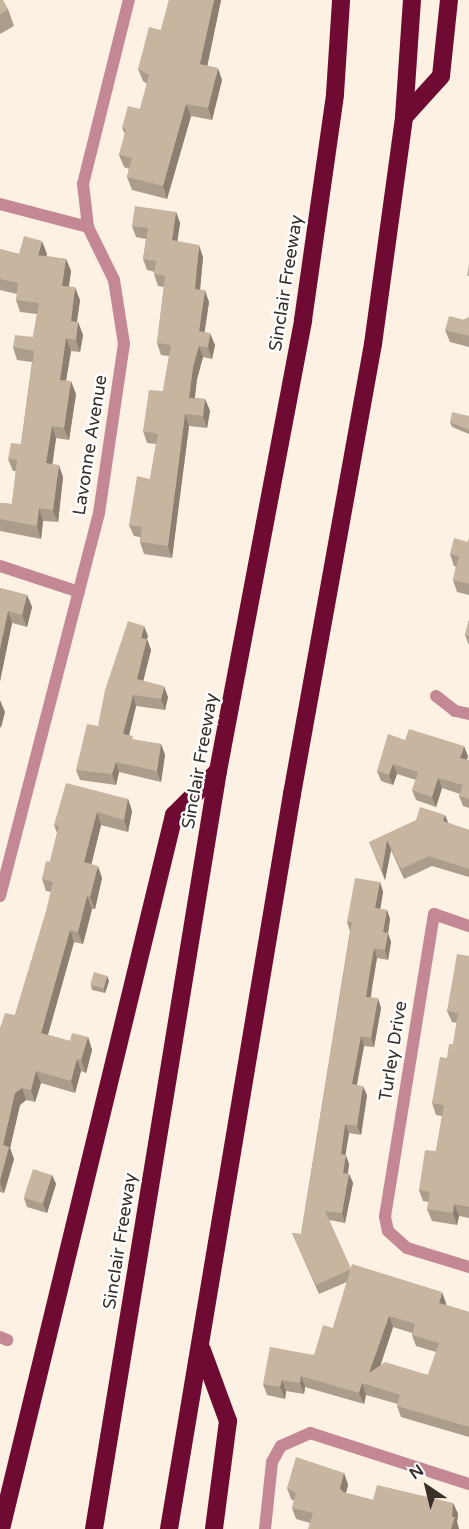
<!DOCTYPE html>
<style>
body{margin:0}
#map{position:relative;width:469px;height:1529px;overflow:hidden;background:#fdf1e4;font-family:"Varela Round",sans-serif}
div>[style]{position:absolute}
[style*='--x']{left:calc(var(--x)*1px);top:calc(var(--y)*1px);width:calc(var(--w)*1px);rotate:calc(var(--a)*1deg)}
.minor>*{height:12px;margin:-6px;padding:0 6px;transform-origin:6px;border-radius:6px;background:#c48895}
.motorway>*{height:18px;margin:-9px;padding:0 9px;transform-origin:9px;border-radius:9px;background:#6f0a33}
.wall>*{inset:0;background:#ac9c8a}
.shaded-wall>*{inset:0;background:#8c7f70}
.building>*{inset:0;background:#c8b5a0;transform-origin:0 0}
span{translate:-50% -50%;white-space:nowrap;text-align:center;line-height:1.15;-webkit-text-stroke:5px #fff;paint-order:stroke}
.street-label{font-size:18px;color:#393129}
.north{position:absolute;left:397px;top:1457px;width:60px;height:60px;-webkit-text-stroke:4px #fff;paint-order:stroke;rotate:325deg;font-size:16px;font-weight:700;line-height:24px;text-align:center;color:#393129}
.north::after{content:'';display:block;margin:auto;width:21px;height:27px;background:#393129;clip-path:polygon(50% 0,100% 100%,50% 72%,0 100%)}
</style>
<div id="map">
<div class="minor">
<div style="--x:0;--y:204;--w:91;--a:14.6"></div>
<div style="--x:0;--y:566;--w:83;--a:18.2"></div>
<div style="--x:436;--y:696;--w:24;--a:38"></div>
<div style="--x:455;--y:711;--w:14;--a:12"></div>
<div style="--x:0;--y:896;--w:396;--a:-75.5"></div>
<div style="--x:99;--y:513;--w:171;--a:-81.6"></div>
<div style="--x:124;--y:344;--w:65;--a:-98.9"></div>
<div style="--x:114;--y:280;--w:59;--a:-116.1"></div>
<div style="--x:88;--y:227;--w:43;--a:-96.6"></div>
<div style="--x:83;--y:184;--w:190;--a:-76"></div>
<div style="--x:469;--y:926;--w:37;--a:-161"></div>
<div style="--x:434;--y:914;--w:307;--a:99.2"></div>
<div style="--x:385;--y:1217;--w:14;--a:78"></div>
<div style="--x:388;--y:1231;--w:25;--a:42"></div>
<div style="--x:407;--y:1248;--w:65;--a:17"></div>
<div style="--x:0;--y:1337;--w:8;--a:23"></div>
<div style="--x:265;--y:1529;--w:67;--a:-84"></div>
<div style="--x:272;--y:1462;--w:18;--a:-61"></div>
<div style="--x:281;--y:1446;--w:32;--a:-24"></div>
<div style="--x:310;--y:1433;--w:167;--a:17.8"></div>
</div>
<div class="motorway">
<div style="--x:404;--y:117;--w:55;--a:-47.9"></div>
<div style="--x:441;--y:76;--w:76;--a:-84"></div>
<div style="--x:202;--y:1350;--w:76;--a:69.9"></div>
<div style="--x:228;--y:1421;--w:109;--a:97.4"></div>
<div style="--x:1;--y:1529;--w:735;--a:-76.38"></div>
<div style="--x:174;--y:815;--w:62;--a:-45"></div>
<div style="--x:94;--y:1529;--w:768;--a:-80.71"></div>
<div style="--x:218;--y:771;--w:459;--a:-79.3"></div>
<div style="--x:303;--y:320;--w:228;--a:-81.9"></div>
<div style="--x:335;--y:94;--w:94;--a:-86.3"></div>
<div style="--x:169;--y:1529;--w:745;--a:-80.5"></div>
<div style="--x:292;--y:794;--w:457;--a:-79.8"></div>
<div style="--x:373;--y:344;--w:229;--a:-82.2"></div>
<div style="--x:404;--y:117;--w:117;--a:-86.1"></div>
</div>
<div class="wall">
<div style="clip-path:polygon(0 0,8px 9px,14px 26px,0 34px)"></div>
<div style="clip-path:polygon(168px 0,221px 0,207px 66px,222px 80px,212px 120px,191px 116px,167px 199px,132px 190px,127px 177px,129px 169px,124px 167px,119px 155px,125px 134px,122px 128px,140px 109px,147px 84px,143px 81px,138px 69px,161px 30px,169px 0)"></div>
<div style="clip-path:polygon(176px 212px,180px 223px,177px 241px,203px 257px,200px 290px,209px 302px,204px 332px,215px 345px,212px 359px,203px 357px,197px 379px,195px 398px,205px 399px,210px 411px,207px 428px,189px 426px,172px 558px,144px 554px,140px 542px,140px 537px,134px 536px,129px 525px,150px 479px,156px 444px,147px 443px,143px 431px,163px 391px,169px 356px,161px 355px,157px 343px,164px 287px,158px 286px,154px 274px,155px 272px,147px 270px,143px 259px,146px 239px,136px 237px,132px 226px)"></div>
<div style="clip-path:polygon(0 249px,19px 254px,47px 254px,46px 256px,66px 259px,71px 271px,69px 286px,80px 300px,77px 322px,78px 322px,83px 335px,80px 352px,71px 351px,66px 381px,76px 394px,69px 440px,56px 438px,52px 464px,63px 477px,58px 522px,43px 521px,41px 539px,0 531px,0 503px,12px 504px,16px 471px,13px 471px,8px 459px,21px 444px,32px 362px,17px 360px,13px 347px,33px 337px,37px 314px,20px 312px,16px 300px,17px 294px,0 290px)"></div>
<div style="clip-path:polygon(469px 317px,469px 347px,450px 342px,445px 330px)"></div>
<div style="clip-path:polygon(469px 416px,469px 434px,452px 427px,450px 422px)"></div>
<div style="clip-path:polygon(469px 538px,469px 595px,457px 592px,453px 580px,456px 567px,454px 566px,450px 554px,468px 542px)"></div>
<div style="clip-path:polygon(0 588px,27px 595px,32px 607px,27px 627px,12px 623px,0 681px)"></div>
<div style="clip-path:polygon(469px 620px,469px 645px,465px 635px)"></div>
<div style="clip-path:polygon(148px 636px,147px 639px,151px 650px,143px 681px,168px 697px,165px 710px,136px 706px,129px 735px,134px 740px,161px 744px,165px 755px,161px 782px,119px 772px,116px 785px,80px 780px,76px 770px)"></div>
<div style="clip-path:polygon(405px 740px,468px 756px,467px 760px,469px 760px,469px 808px,463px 806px,459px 796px,460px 794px,442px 788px,436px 807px,416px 800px,412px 790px,416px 780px,397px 774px,393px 785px,381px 781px,377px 771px)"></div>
<div style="clip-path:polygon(128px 799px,132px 811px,128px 832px,101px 825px,91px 864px,102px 878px,95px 909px,92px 909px,83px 944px,74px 942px,48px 1035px,70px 1041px,88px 1037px,92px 1050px,86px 1073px,81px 1071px,75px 1093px,41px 1083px,35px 1102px,26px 1100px,20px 1105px,10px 1148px,14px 1159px,4px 1193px,0 1192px,0 1028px,15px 1015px,46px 912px,51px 892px,46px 891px,42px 879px,50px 862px,57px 833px,54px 825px)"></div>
<div style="clip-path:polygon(445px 815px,448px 823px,469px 830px,469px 877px,432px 866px,404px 879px,391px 850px,385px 880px,369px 842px)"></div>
<div style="clip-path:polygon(evenodd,380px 882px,383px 892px,380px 909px,387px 910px,390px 919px,388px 933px,391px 942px,388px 960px,377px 958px,372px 986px,371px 997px,381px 1008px,374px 1047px,364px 1046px,357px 1085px,367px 1095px,361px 1135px,349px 1133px,345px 1155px,349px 1164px,348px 1174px,349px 1174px,353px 1183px,345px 1223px,329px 1220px,351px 1269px,446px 1303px,446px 1305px,469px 1312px,469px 1437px,401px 1417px,397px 1406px,398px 1404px,366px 1395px,364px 1404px,305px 1387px,304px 1394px,286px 1391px,285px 1399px,267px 1395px,263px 1384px,314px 1355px,333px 1328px,347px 1282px,319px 1294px,292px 1233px,301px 1234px,350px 931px,347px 922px,380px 882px,393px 1327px,412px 1333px,412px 1335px,416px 1346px,436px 1352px,428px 1375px,380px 1366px,393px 1327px)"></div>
<div style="clip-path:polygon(469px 956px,469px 1218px,459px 1216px,457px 1225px,432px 1221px,427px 1209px,429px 1202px,423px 1201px,419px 1190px,436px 1151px,442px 1116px,436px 1115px,432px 1103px,447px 1058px,453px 1044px,457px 1023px,452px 1022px,447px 1011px)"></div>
<div style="clip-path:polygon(107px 976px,109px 981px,105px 993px,92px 990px,91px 985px)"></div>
<div style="clip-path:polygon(52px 1175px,56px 1184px,47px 1213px,27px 1207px,24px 1198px)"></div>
<div style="clip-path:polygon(344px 1473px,348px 1485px,346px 1493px,373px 1500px,453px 1503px,458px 1514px,457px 1522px,459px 1529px,310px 1523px,296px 1519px,292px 1508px,294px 1501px,291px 1499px,287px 1488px)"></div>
</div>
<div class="shaded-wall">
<div style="clip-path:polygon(214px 0,221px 0,205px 77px,200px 64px)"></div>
<div style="clip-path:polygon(218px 68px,222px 80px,212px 120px,208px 108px)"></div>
<div style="clip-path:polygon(186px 104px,191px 116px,167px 199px,163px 186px)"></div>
<div style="clip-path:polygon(176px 212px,180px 223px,176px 251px,172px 240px)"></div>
<div style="clip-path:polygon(42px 241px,47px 254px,43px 267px,38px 255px)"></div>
<div style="clip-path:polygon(199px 245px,203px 257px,199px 300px,195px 289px)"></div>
<div style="clip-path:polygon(66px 259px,71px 271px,67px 298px,62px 286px)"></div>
<div style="clip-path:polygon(75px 287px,80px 300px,75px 333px,71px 321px)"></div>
<div style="clip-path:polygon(205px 290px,209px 302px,203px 343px,199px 331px)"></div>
<div style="clip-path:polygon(78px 322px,83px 335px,80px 352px,76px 340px)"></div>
<div style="clip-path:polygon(210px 333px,215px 345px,212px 359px,208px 347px)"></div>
<div style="clip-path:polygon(66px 338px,71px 351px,64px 392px,60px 380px)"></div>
<div style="clip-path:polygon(199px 346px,203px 357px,197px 379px,193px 409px,189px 398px,193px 367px)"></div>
<div style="clip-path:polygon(71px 381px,76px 394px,69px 440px,64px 428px)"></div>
<div style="clip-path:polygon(205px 399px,210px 411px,207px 428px,203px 416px)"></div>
<div style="clip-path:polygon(185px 414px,189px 426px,172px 558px,168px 546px)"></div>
<div style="clip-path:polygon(52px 426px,56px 438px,51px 475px,46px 463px)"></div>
<div style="clip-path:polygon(59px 465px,63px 477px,58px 522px,53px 510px)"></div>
<div style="clip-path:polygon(39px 508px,43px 521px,41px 539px,37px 526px)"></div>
<div style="clip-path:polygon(27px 595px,32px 607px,27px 627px,22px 615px)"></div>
<div style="clip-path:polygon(8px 611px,12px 623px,0 681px,0 649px)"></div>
<div style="clip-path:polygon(144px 626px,148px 636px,147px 639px,151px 650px,141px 690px,137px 679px,141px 638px)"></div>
<div style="clip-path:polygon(164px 686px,168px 697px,165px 710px,161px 699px)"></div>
<div style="clip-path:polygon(133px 695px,136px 706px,127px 744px,123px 734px)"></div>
<div style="clip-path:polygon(0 700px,5px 712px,1px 728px,0 726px)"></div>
<div style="clip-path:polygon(161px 744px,165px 755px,161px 782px,157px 771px)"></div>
<div style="clip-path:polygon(464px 746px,468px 756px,464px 768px,460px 758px)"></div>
<div style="clip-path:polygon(116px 762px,119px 772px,116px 785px,112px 774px)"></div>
<div style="clip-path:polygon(393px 764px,397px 774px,393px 785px,389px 775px)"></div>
<div style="clip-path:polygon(438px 778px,442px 788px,436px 807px,432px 797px)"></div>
<div style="clip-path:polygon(128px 799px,132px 811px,128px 832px,124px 820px)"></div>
<div style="clip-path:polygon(97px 812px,101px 825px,89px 874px,84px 862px)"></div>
<div style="clip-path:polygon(445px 815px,449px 825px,443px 821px)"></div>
<div style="clip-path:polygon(387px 840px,391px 850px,385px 880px,382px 870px)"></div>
<div style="clip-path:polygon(98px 866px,102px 878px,95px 909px,90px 897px)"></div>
<div style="clip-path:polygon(380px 882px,383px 892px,379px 917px,375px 908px)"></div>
<div style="clip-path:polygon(87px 896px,92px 909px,83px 944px,78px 932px)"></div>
<div style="clip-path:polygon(387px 910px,390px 919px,388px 933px,391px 942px,388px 960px,385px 950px,383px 932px)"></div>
<div style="clip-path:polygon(70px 930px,74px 942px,45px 1045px,41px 1033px)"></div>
<div style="clip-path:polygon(374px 948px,377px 958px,369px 1006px,366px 997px)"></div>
<div style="clip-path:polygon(107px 976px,109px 981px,105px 993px,104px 988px)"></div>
<div style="clip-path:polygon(378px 998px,381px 1008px,374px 1047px,371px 1038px)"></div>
<div style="clip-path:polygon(361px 1036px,364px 1046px,355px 1093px,352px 1084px)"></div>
<div style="clip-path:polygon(88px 1037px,92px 1050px,86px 1073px,81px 1060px)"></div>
<div style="clip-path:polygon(77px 1059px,81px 1071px,75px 1093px,71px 1081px)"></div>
<div style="clip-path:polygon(36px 1071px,41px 1083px,35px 1102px,31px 1090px)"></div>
<div style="clip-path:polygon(363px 1086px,367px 1095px,361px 1135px,357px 1126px)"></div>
<div style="clip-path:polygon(22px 1088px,26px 1100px,20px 1105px,10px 1148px,14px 1159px,4px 1193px,0 1181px,3px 1145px,15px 1093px)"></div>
<div style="clip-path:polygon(345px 1124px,349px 1133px,344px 1164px,341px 1154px)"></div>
<div style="clip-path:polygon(346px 1155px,349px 1164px,346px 1182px,343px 1173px)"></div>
<div style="clip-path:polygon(349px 1174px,353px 1183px,345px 1223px,342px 1213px)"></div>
<div style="clip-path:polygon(52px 1175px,56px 1184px,47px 1213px,43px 1204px)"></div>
<div style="clip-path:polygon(454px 1204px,459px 1216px,457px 1225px,453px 1213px)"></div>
<div style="clip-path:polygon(442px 1292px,446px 1303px,443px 1314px,439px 1303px)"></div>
<div style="clip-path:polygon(389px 1316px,393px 1327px,374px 1385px,369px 1373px)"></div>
<div style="clip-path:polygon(301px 1376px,305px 1387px,304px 1394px,300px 1383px)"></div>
<div style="clip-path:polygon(282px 1380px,286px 1391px,285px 1399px,280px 1387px)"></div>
<div style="clip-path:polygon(362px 1383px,366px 1395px,364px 1404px,359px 1393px)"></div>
<div style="clip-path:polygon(344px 1473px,348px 1485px,344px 1500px,340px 1488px)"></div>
<div style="clip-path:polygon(453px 1503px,458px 1514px,457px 1522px,459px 1529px,451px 1529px)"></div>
</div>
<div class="building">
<div style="clip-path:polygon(0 0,3px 0,8px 9px,0 14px)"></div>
<div style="clip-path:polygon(169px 0,214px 0,200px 64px,218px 68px,208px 108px,186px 104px,163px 186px,127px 177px,132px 158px,119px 155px,126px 129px,122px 128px,128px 106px,140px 109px,149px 75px,138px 69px,149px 27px,161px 30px)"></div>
<div style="clip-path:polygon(135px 206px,176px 212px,172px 240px,199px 245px,195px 289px,205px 290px,199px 331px,210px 333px,208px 347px,199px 346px,193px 367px,189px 398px,205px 399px,203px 416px,185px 414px,168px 546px,140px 542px,142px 527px,129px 525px,137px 476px,150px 479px,158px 434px,143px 431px,149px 390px,163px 391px,171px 345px,157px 343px,165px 276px,154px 274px,156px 261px,143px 259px,148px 228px,132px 226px)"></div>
<div style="clip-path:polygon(24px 236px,42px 241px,38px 255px,66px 259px,62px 286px,75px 287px,71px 321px,78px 322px,76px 340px,66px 338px,60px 380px,71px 381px,64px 428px,52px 426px,46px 463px,59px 465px,53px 510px,39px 508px,37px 526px,0 519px,0 503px,12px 504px,17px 460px,8px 459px,11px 443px,21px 444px,34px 351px,13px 347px,15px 335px,33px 337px,39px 303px,16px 300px,18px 283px,0 279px,0 249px,19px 254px)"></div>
<div style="clip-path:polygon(469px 263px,469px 276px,467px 276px)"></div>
<div style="clip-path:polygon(449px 316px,465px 320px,469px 317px,469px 336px,445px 330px)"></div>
<div style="clip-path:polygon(452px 412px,469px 416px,469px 430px,450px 422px)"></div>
<div style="clip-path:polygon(454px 538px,468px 542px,469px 538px,469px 584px,453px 580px,459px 556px,450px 554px)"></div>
<div style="clip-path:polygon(0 588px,27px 595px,22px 615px,8px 611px,0 649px)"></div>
<div style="clip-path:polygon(469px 620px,469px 636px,465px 635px)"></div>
<div style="clip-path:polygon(128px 621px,144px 626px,141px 638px,147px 639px,137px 679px,164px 686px,161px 699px,133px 695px,123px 734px,133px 736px,132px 739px,161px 744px,157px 771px,116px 762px,112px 774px,76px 770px,87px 724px,98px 726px,105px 690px)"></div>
<div style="clip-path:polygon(409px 729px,464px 746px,460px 758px,469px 760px,469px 799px,459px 796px,463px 785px,438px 778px,432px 797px,412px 790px,418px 772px,393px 764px,389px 775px,377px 771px,388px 734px,405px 740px)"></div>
<div style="clip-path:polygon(66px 783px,128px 799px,124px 820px,97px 812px,84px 862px,98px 866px,90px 897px,87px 896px,78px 932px,70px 930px,41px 1033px,70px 1041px,72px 1033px,88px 1037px,81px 1060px,77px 1059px,71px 1081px,36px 1071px,31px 1090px,22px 1088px,15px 1093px,3px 1145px,9px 1147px,0 1181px,0 1028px,5px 1013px,15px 1015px,46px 912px,53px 882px,42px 879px,46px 861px,50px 862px,59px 826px,54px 825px)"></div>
<div style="clip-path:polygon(420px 807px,445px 815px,443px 821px,469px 830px,469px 869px,429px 856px,401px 869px,387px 840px,382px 870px,369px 842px,416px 820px)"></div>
<div style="clip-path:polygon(355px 878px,380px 882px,375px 908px,387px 910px,383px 932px,388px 933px,385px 950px,374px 948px,369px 976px,366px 997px,378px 998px,371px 1038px,361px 1036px,352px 1084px,363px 1086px,357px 1126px,345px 1124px,341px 1154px,346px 1155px,343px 1173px,349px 1174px,342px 1213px,325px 1211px,351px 1269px,316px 1285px,292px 1233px,301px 1234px,352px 922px,347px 922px)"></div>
<div style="clip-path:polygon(457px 954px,469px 956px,469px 1207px,454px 1204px,453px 1213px,427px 1209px,430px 1192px,419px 1190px,425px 1150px,436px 1151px,444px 1105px,432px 1103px,440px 1057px,447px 1058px,449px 1044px,453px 1044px,458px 1013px,447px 1011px)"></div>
<div style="left:94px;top:972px;width:14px;height:13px;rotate:17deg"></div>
<div style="left:33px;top:1169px;width:20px;height:30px;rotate:18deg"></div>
<div style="clip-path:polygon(evenodd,352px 1264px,442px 1292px,439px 1303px,469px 1312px,469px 1427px,397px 1406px,400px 1395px,362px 1383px,359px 1393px,301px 1376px,300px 1383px,282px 1380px,280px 1387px,263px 1384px,270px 1347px,314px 1355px,323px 1325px,333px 1328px,352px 1264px,389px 1316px,415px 1324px,412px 1335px,439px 1343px,428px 1375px,385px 1362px,369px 1373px,389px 1316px)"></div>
<div style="clip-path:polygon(296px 1457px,344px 1473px,340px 1488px,343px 1492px,373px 1500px,377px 1485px,453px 1503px,452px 1517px,455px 1517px,451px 1529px,308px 1529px,313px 1513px,292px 1508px,296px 1493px,287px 1488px)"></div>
</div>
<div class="street-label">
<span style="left:286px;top:283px;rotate:-81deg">Sinclair Freeway</span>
<span style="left:90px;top:445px;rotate:-81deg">Lavonne Avenue</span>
<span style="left:200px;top:761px;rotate:-80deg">Sinclair Freeway</span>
<span style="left:393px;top:1051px;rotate:-81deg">Turley Drive</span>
<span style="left:120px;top:1241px;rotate:-81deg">Sinclair Freeway</span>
</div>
<div class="north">N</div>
</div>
